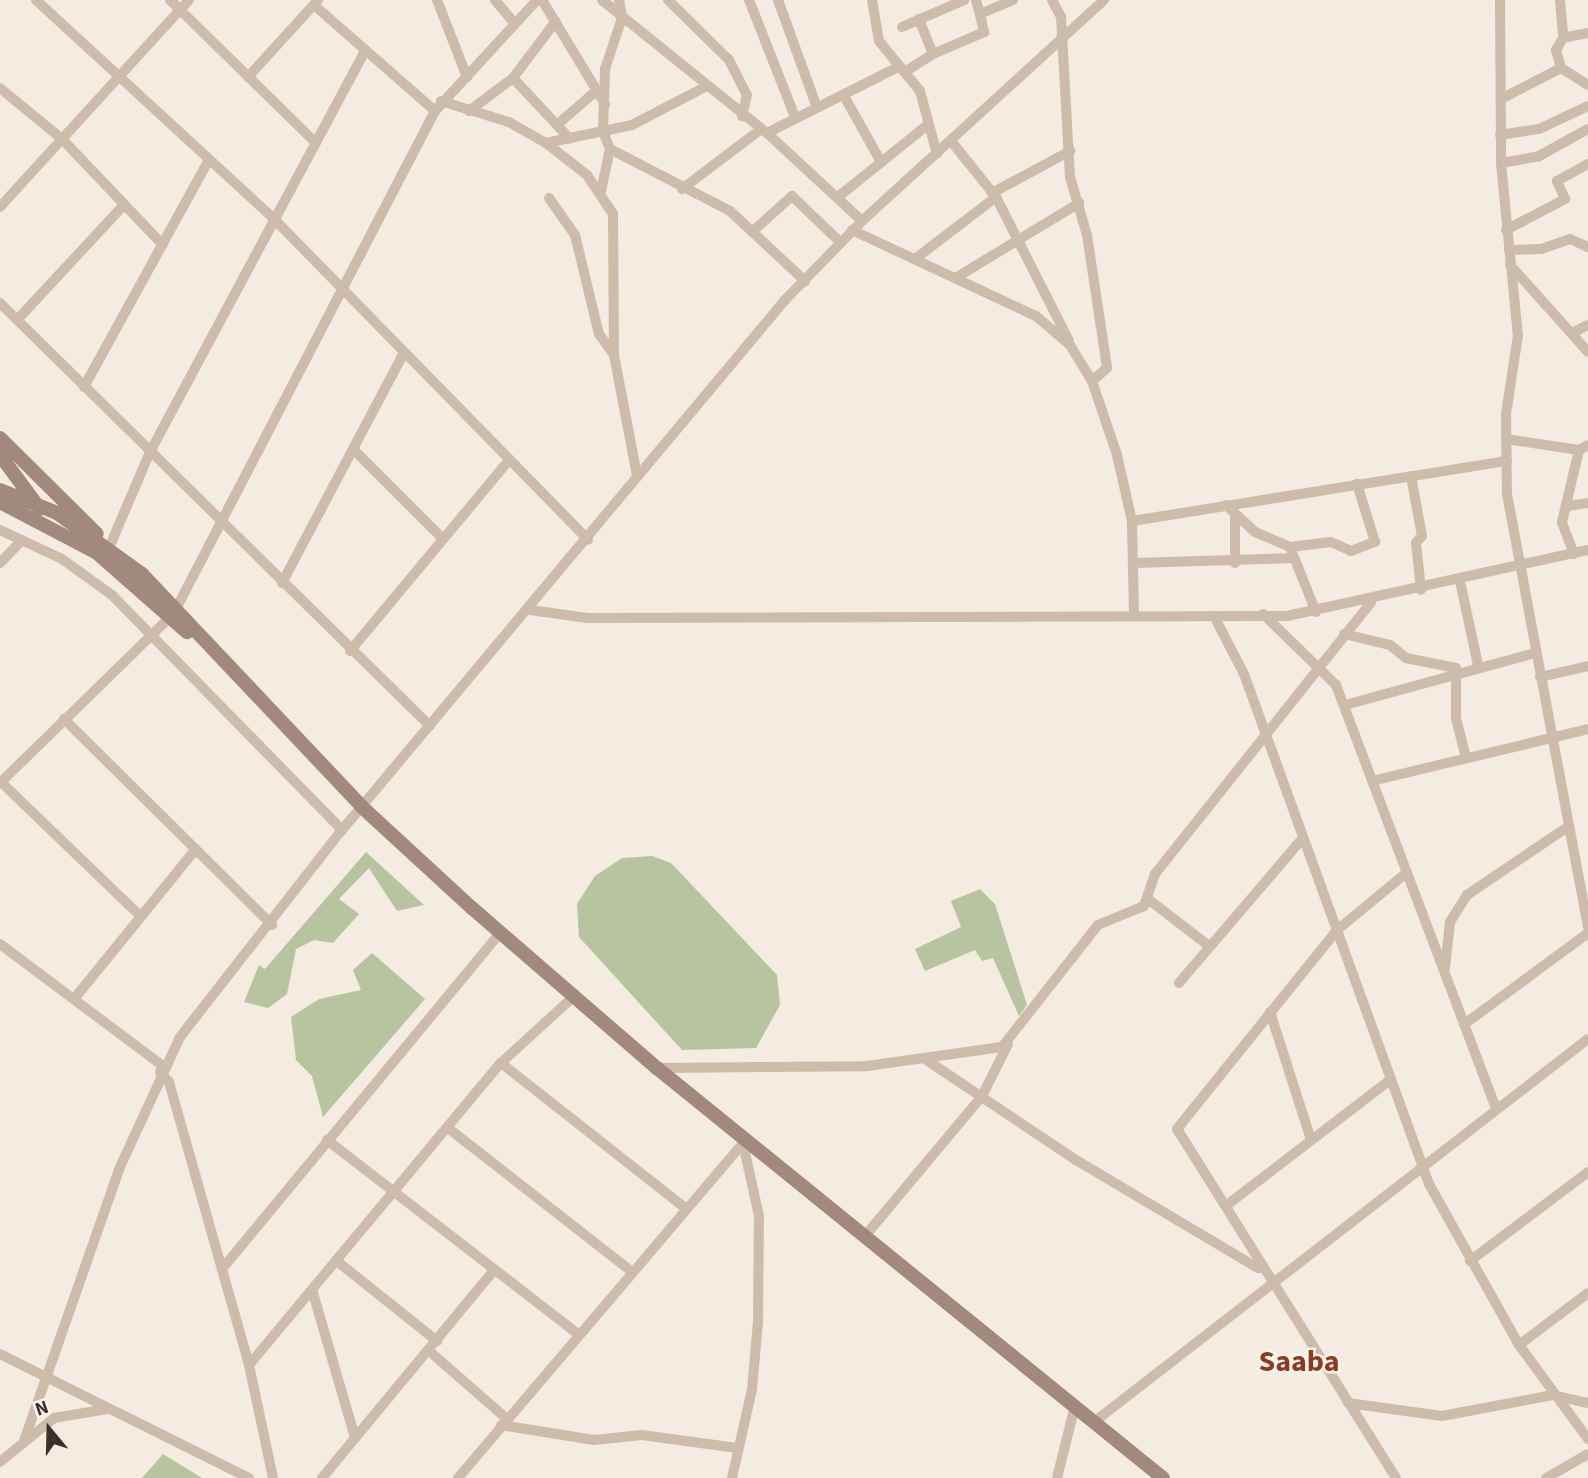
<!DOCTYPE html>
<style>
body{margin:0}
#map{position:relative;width:1588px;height:1478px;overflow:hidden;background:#f4ebe1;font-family:"Source Sans 3",sans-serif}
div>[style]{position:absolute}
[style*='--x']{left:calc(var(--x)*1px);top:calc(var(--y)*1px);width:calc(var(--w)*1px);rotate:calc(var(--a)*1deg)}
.green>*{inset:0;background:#b8c4a0}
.street>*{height:10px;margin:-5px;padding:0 5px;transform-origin:5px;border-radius:5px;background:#cdbbac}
.secondary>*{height:14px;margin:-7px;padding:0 7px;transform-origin:7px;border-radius:7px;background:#a18a7d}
span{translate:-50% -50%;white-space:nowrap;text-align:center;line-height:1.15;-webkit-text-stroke:5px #fbf5ee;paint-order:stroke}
.district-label{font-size:30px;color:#8c3b22;font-weight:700}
.north{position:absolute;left:14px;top:1394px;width:70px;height:70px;-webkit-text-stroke:5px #fbf5ee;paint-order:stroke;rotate:341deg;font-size:19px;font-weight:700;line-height:28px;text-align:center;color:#3b302b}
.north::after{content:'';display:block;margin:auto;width:24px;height:32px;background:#3b302b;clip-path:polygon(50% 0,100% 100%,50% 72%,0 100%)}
</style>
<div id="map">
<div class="green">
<div style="clip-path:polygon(366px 852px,424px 905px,397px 911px,369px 868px,339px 899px,359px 914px,333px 943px,314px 940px,296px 949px,287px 994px,268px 1008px,244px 1002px,259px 965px,265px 969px)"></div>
<div style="clip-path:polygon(652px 856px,671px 863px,777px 975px,780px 1005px,756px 1048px,682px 1050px,579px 937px,577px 904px,595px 876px,622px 858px)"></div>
<div style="clip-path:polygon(980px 889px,995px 904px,1027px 1005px,1019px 1016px,993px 958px,982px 961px,975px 950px,925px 971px,915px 949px,961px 927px,951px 901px)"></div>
<div style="clip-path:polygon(372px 953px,425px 999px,323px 1117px,312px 1076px,296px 1060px,291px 1017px,319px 999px,361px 990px,353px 970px)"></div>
<div style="clip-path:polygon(163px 1454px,202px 1478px,142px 1478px)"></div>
</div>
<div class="street">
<div style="--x:36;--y:0;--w:326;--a:42.6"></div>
<div style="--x:276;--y:221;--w:446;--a:45.6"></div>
<div style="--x:170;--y:0;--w:204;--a:44.4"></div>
<div style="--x:437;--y:0;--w:83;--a:68.7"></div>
<div style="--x:495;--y:0;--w:26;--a:50"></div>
<div style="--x:542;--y:0;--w:122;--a:58.8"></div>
<div style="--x:602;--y:0;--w:212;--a:38.9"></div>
<div style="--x:767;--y:133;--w:129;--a:42.8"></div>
<div style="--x:668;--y:0;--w:86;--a:44.5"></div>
<div style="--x:729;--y:60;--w:39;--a:63"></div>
<div style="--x:747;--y:95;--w:22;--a:103"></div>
<div style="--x:749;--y:0;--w:126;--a:68.5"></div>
<div style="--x:778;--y:0;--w:112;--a:70.1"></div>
<div style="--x:872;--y:0;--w:42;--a:80.3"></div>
<div style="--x:879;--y:41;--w:65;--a:50.6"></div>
<div style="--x:920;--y:91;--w:65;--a:74.9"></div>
<div style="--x:976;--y:0;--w:15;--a:74"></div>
<div style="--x:980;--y:14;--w:36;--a:-23"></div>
<div style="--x:1052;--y:0;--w:19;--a:62"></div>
<div style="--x:1061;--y:17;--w:160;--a:86.8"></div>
<div style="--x:1070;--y:177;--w:60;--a:73.7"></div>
<div style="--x:1087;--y:235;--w:134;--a:81.4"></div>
<div style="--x:1107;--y:368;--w:20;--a:139"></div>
<div style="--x:1500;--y:0;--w:163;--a:89.6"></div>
<div style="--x:1501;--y:163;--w:173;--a:84.4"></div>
<div style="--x:1518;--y:335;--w:80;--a:98.6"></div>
<div style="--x:1506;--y:414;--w:80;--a:89.3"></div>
<div style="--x:1507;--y:494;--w:441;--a:79.4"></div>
<div style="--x:1560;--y:0;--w:38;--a:85"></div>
<div style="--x:314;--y:5;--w:161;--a:41.2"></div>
<div style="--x:902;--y:27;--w:68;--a:-23.5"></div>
<div style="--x:1588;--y:33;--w:25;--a:169"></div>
<div style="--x:1563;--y:38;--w:14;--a:120"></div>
<div style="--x:1556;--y:50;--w:19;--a:74"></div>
<div style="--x:1561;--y:68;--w:32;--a:32"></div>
<div style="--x:933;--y:54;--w:56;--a:-23.3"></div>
<div style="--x:984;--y:32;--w:18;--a:-103"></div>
<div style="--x:905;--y:72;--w:33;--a:-33"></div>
<div style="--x:933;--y:54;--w:38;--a:-112"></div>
<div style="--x:248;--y:77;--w:104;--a:-47.7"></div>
<div style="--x:513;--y:78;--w:83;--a:46.9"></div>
<div style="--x:0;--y:88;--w:80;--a:39.4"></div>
<div style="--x:62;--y:139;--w:146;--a:46.4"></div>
<div style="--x:844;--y:96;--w:76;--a:60.7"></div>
<div style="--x:1501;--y:99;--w:68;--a:-27.3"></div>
<div style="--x:441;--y:101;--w:71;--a:17.2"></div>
<div style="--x:509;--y:122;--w:43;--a:29.6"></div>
<div style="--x:546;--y:143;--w:88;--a:-11.8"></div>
<div style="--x:632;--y:125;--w:82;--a:-27.5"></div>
<div style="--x:469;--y:111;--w:55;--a:-36.9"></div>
<div style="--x:513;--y:78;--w:71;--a:-53"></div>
<div style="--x:558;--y:124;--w:50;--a:-41"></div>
<div style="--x:767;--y:133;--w:149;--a:-26.7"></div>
<div style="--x:1500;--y:135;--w:39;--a:-9"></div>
<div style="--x:1539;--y:129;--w:54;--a:-25.1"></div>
<div style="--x:951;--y:141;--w:72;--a:51.2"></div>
<div style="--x:996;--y:197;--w:161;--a:63.1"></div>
<div style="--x:546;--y:143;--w:52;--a:38"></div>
<div style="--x:587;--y:175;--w:47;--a:56.3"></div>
<div style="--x:613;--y:214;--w:141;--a:89.6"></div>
<div style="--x:614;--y:355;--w:123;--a:79.2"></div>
<div style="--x:610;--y:149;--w:135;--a:27.3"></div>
<div style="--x:730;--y:211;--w:103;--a:43"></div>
<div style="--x:1501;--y:163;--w:39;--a:-10"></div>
<div style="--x:1539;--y:156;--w:56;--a:-28.9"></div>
<div style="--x:682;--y:189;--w:99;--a:-37.2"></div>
<div style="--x:601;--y:191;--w:43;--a:-77.9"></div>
<div style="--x:610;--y:149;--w:18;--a:-112"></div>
<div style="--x:603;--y:132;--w:63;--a:-88.2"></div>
<div style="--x:605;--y:69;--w:54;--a:-71.6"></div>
<div style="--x:622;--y:18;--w:18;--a:-99"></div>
<div style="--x:992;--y:193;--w:89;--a:-28.3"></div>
<div style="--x:838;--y:197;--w:113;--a:-38.9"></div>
<div style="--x:549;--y:198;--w:45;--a:54.9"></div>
<div style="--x:575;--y:235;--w:102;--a:76.4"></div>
<div style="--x:599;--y:334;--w:26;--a:54"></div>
<div style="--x:0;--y:207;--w:280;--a:-47.6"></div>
<div style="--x:852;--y:230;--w:203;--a:25.1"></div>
<div style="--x:1036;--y:316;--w:45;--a:40.5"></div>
<div style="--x:1070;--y:345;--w:42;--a:58.6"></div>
<div style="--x:1092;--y:381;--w:78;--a:71.3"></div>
<div style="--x:1117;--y:455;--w:68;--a:77.2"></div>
<div style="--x:1132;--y:521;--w:94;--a:88.8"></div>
<div style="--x:1506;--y:230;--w:67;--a:-27.7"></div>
<div style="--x:1565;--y:199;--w:20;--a:-114"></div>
<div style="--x:1557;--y:181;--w:35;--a:-29"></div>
<div style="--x:752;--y:232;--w:54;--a:-42"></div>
<div style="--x:792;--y:196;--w:66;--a:43.8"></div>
<div style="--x:1509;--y:250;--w:32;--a:-2"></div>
<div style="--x:1541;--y:249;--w:31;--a:-19"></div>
<div style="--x:1570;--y:239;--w:20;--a:24"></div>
<div style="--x:915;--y:259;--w:102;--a:-37.4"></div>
<div style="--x:1510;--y:265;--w:117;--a:48.1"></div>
<div style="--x:957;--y:277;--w:143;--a:-31.2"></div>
<div style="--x:0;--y:303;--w:603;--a:44.53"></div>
<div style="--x:17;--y:320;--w:157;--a:-47.1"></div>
<div style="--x:1574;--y:332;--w:16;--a:-27"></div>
<div style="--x:84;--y:387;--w:258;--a:-61.2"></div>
<div style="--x:1506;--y:439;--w:74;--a:8.6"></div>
<div style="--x:1579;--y:450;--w:10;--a:-29"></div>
<div style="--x:353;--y:449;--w:127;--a:45"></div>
<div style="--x:1411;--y:476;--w:61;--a:79.6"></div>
<div style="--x:1422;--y:536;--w:9;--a:131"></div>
<div style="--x:1416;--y:543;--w:47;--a:83.9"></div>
<div style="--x:1226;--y:505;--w:40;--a:43"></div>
<div style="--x:1255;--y:532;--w:38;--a:23"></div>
<div style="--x:1290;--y:547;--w:70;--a:68.2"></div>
<div style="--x:1567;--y:506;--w:21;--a:-8"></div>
<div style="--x:1132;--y:521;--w:380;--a:-9.1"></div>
<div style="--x:0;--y:530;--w:68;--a:25.1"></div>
<div style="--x:62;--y:559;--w:62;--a:35.8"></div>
<div style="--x:112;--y:595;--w:329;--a:45.6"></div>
<div style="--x:1290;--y:547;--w:41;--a:-7"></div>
<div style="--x:1331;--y:542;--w:22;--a:24"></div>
<div style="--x:1351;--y:551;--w:26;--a:-21"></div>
<div style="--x:1375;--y:542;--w:61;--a:-107.2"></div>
<div style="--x:109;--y:548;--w:104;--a:-66.9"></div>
<div style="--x:150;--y:452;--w:456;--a:-61.8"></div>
<div style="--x:1574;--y:554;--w:34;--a:-111"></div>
<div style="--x:1562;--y:522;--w:74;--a:-76.7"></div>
<div style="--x:0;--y:563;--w:32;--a:-46"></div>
<div style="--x:1135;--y:563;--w:159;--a:-1.8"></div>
<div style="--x:1235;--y:563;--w:49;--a:-90"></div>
<div style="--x:1460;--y:581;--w:86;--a:77.9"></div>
<div style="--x:282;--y:583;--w:259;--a:-62.1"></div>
<div style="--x:177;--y:607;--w:559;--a:-62.52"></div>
<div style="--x:435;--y:111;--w:151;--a:-47.4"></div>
<div style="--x:530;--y:610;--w:58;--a:8"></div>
<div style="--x:587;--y:618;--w:700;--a:-0.16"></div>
<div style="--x:1287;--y:616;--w:308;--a:-12.4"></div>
<div style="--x:1263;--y:614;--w:102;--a:44.2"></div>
<div style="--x:1336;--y:685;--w:453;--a:69.3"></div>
<div style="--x:1214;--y:616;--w:65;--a:62.7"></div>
<div style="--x:1244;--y:674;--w:543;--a:70.06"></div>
<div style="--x:1429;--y:1184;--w:184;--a:60.8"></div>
<div style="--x:1519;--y:1345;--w:117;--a:53.7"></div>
<div style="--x:1344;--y:634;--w:47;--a:13.4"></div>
<div style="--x:1390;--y:645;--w:21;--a:39"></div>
<div style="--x:1406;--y:658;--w:51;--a:11.3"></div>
<div style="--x:1456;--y:668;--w:50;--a:90"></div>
<div style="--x:1456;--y:718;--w:41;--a:76"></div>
<div style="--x:350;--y:651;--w:249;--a:-50.2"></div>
<div style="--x:1540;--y:677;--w:49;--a:-12.9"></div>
<div style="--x:1345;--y:705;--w:197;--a:-15.3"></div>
<div style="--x:64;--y:719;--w:293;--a:44.7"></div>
<div style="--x:1372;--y:781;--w:222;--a:-13.5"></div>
<div style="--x:1;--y:782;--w:190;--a:43.9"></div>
<div style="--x:0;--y:783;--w:239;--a:-44.3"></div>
<div style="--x:1148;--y:899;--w:77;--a:37.6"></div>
<div style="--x:0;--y:944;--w:204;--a:36.8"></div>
<div style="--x:1445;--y:968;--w:46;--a:-83.8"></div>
<div style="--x:1450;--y:922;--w:32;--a:-58"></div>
<div style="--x:1467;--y:895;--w:123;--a:-34.1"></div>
<div style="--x:1179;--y:983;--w:191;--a:-49.5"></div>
<div style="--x:74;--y:999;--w:193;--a:-50.9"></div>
<div style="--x:1270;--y:1012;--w:134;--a:72.2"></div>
<div style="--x:1466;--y:1023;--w:152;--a:-36.4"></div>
<div style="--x:925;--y:1059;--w:182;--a:33.8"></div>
<div style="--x:1076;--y:1160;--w:212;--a:30.7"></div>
<div style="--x:501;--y:1063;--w:234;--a:38.2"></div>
<div style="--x:657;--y:1068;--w:210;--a:-0.5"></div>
<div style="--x:867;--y:1066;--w:136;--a:-8"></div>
<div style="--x:1002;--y:1047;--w:155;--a:-51.8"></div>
<div style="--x:1098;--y:925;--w:50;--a:-22.4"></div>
<div style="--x:1144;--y:906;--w:34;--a:-71"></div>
<div style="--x:1155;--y:874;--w:347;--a:-51.5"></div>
<div style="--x:160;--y:1072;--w:13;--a:48"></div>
<div style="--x:169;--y:1082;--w:294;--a:74.2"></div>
<div style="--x:249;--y:1365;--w:116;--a:78"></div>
<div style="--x:448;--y:1128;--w:232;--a:38"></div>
<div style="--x:327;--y:1140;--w:316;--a:37.7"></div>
<div style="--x:1227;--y:1205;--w:205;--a:-37.5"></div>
<div style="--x:865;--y:1236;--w:182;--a:-50.1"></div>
<div style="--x:982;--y:1096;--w:58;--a:-63.4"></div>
<div style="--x:1470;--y:1261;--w:148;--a:-37"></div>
<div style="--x:338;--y:1262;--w:127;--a:38.6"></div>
<div style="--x:222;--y:1269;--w:432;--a:-50.4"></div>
<div style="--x:313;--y:1293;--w:151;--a:73.8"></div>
<div style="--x:1519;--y:1345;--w:86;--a:-37"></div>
<div style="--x:428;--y:1350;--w:105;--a:41.1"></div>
<div style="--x:0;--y:1354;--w:278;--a:26.5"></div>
<div style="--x:249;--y:1365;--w:393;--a:-50.2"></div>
<div style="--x:501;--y:1063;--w:99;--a:-42.5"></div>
<div style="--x:1348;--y:1403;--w:95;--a:7.9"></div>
<div style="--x:1442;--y:1416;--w:113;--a:-10.7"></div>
<div style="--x:1553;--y:1395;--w:36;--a:13"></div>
<div style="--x:1094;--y:1422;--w:625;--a:-37.79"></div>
<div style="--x:501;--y:1425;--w:94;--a:9.2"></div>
<div style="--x:594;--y:1440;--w:48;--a:-5.9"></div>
<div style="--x:642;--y:1435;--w:96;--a:7.8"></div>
<div style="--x:24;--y:1441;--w:290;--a:-70.7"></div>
<div style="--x:120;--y:1167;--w:143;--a:-65.2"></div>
<div style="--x:180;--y:1037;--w:263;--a:-52"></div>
<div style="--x:342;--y:830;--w:691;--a:-50.11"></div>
<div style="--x:785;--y:300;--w:110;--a:-45.7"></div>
<div style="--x:862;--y:221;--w:328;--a:-42.4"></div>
<div style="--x:0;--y:1462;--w:70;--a:-39.2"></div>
<div style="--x:54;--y:1418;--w:55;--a:-9.5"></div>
<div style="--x:322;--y:1478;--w:268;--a:-50.4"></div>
<div style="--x:458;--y:1478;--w:444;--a:-49.6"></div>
<div style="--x:732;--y:1478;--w:91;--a:-77.3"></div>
<div style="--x:752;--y:1389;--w:67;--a:-84.9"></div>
<div style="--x:758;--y:1322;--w:106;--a:-89.5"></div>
<div style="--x:759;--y:1216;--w:75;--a:-102.4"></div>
<div style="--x:1057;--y:1478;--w:74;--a:-76"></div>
<div style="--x:1396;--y:1478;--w:412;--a:-122.1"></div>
<div style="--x:1177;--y:1129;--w:254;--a:-51.2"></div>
<div style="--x:1336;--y:931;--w:91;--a:-39.6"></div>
<div style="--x:1546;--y:1478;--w:48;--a:-29.7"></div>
</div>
<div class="secondary">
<div style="--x:0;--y:438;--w:136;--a:44.7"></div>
<div style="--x:0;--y:455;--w:67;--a:53.5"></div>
<div style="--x:0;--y:490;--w:61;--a:22"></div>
<div style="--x:57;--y:513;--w:105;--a:35.7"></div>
<div style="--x:142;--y:574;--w:320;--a:46.6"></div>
<div style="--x:362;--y:807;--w:149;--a:42.6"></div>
<div style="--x:472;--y:908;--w:245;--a:40.9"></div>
<div style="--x:657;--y:1068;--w:651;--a:39.02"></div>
<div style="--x:0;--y:502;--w:110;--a:27.7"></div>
<div style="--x:97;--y:553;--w:120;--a:41.3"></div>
</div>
<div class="district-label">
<span style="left:1299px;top:1362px">Saaba</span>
</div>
<div class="north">N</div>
</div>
